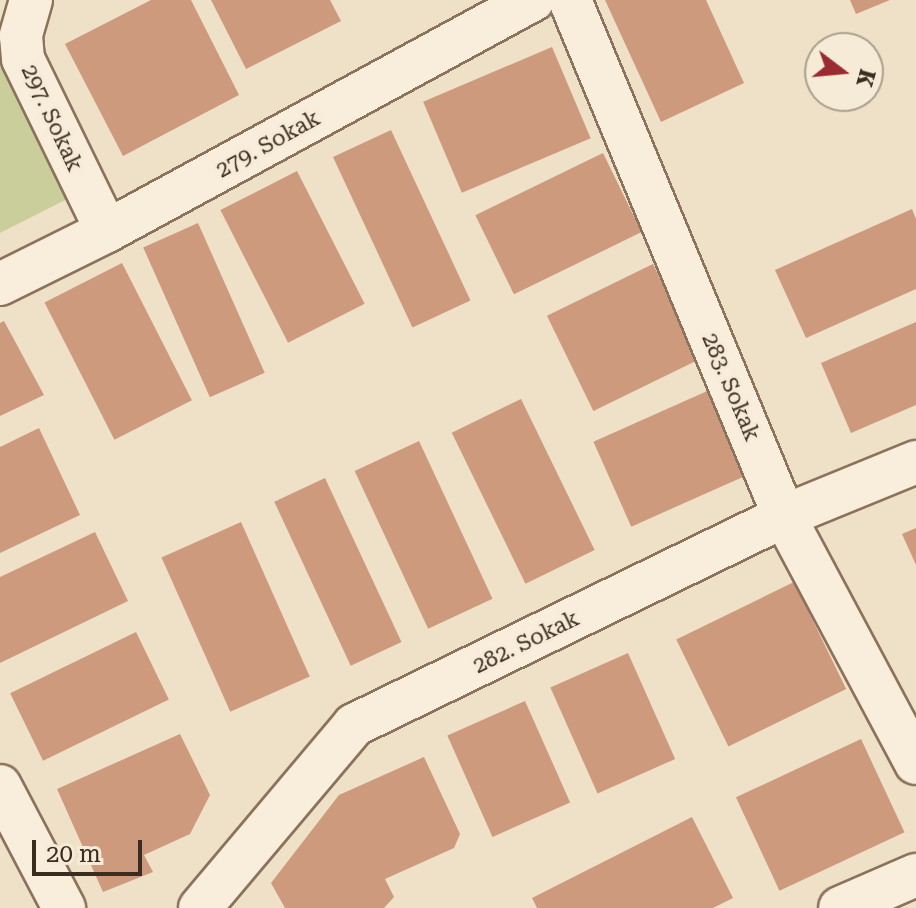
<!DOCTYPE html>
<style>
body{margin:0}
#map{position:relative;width:916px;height:908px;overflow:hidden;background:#efe1c7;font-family:"Roboto Serif",serif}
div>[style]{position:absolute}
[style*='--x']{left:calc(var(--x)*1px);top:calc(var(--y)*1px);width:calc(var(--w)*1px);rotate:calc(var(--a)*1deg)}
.green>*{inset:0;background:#cace9a}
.building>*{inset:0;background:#cd9a7d;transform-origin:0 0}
.roads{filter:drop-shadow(2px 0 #8b725c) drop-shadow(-2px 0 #8b725c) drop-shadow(0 2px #8b725c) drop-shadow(0 -2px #8b725c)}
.minor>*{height:42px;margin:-21px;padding:0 21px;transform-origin:21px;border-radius:21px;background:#f9eedb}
span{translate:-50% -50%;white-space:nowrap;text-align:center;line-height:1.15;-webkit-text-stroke:6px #f6ebd7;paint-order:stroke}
.street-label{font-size:22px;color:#3b2c20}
.north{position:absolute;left:804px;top:32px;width:80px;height:80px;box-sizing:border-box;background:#f6ebd7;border:2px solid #ab9f8e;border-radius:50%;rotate:106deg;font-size:22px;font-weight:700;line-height:32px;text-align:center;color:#3b2c20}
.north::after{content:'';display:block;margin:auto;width:28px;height:36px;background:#9b2b32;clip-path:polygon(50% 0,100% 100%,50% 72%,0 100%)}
.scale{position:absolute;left:32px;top:840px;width:110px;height:36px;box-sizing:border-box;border:4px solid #3b2c20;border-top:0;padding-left:10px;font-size:24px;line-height:28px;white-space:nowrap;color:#3b2c20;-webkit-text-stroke:6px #f6ebd7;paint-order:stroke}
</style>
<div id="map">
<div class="green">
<div style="clip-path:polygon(0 51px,69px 198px,0 233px)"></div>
</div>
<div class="building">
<div style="clip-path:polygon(151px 0,191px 0,239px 95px,123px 156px,65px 44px)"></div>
<div style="clip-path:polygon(211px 0,330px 0,341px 21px,246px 69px)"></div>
<div style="clip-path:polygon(605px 0,706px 0,744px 83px,661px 122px)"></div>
<div style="clip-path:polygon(850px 0,890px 0,856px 14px)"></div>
<div style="left:552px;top:47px;width:99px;height:140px;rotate:67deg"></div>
<div style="left:391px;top:130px;width:188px;height:64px;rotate:65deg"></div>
<div style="left:603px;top:153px;width:88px;height:142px;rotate:64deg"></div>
<div style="left:297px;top:171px;width:149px;height:86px;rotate:63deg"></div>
<div style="clip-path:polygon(912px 209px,916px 219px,916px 289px,806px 338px,775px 270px)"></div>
<div style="left:198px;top:223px;width:164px;height:60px;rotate:66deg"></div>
<div style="left:122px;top:263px;width:154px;height:87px;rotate:63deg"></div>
<div style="left:653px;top:264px;width:106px;height:118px;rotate:64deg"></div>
<div style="clip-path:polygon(4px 321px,44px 395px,0 416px,0 323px)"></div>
<div style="clip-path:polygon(916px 322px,916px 405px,851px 433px,821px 363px)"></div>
<div style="left:714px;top:388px;width:93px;height:132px;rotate:66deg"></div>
<div style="left:521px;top:399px;width:168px;height:77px;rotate:64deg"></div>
<div style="clip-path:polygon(39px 428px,80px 515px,0 553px,0 447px)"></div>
<div style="left:419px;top:441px;width:174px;height:71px;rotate:65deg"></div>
<div style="left:325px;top:478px;width:181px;height:56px;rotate:65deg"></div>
<div style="left:241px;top:522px;width:169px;height:87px;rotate:66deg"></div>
<div style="clip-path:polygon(916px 528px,916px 565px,902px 534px)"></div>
<div style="clip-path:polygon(95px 532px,128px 601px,0 663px,0 577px)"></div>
<div style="left:794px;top:582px;width:119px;height:131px;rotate:64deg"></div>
<div style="left:136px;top:632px;width:75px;height:140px;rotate:64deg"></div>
<div style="left:628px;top:653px;width:116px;height:85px;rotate:66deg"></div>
<div style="left:525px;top:701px;width:111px;height:85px;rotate:66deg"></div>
<div style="clip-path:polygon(180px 734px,210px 795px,190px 834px,144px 855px,153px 872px,103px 892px,57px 789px)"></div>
<div style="left:861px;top:739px;width:103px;height:138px;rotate:65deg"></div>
<div style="clip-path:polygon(424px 757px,460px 834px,454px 848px,385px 879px,394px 897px,384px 908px,285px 908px,271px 883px,339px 795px)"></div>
<div style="clip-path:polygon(692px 817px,733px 898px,713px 908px,537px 908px,532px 898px)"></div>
</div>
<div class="roads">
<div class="minor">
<div style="--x:31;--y:0;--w:37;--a:106"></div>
<div style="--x:21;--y:36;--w:23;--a:85"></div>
<div style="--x:23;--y:59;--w:191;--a:64"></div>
<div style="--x:570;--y:0;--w:559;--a:67.47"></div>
<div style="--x:784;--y:516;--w:280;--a:61.9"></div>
<div style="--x:0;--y:284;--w:119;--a:-26.4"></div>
<div style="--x:107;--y:231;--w:485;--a:-28.5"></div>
<div style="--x:0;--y:786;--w:138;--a:62.3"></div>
<div style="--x:200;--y:908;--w:239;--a:-49.9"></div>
<div style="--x:354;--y:725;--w:478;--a:-25.9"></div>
<div style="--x:784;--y:516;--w:143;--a:-22.2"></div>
<div style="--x:840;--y:908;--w:83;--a:-23.5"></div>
</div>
</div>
<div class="street-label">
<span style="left:52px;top:118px;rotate:65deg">297. Sokak</span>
<span style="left:268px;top:144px;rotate:-29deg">279. Sokak</span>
<span style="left:731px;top:387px;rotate:67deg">283. Sokak</span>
<span style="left:526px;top:642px;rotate:-26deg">282. Sokak</span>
</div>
<div class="north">K</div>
<div class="scale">20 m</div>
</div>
